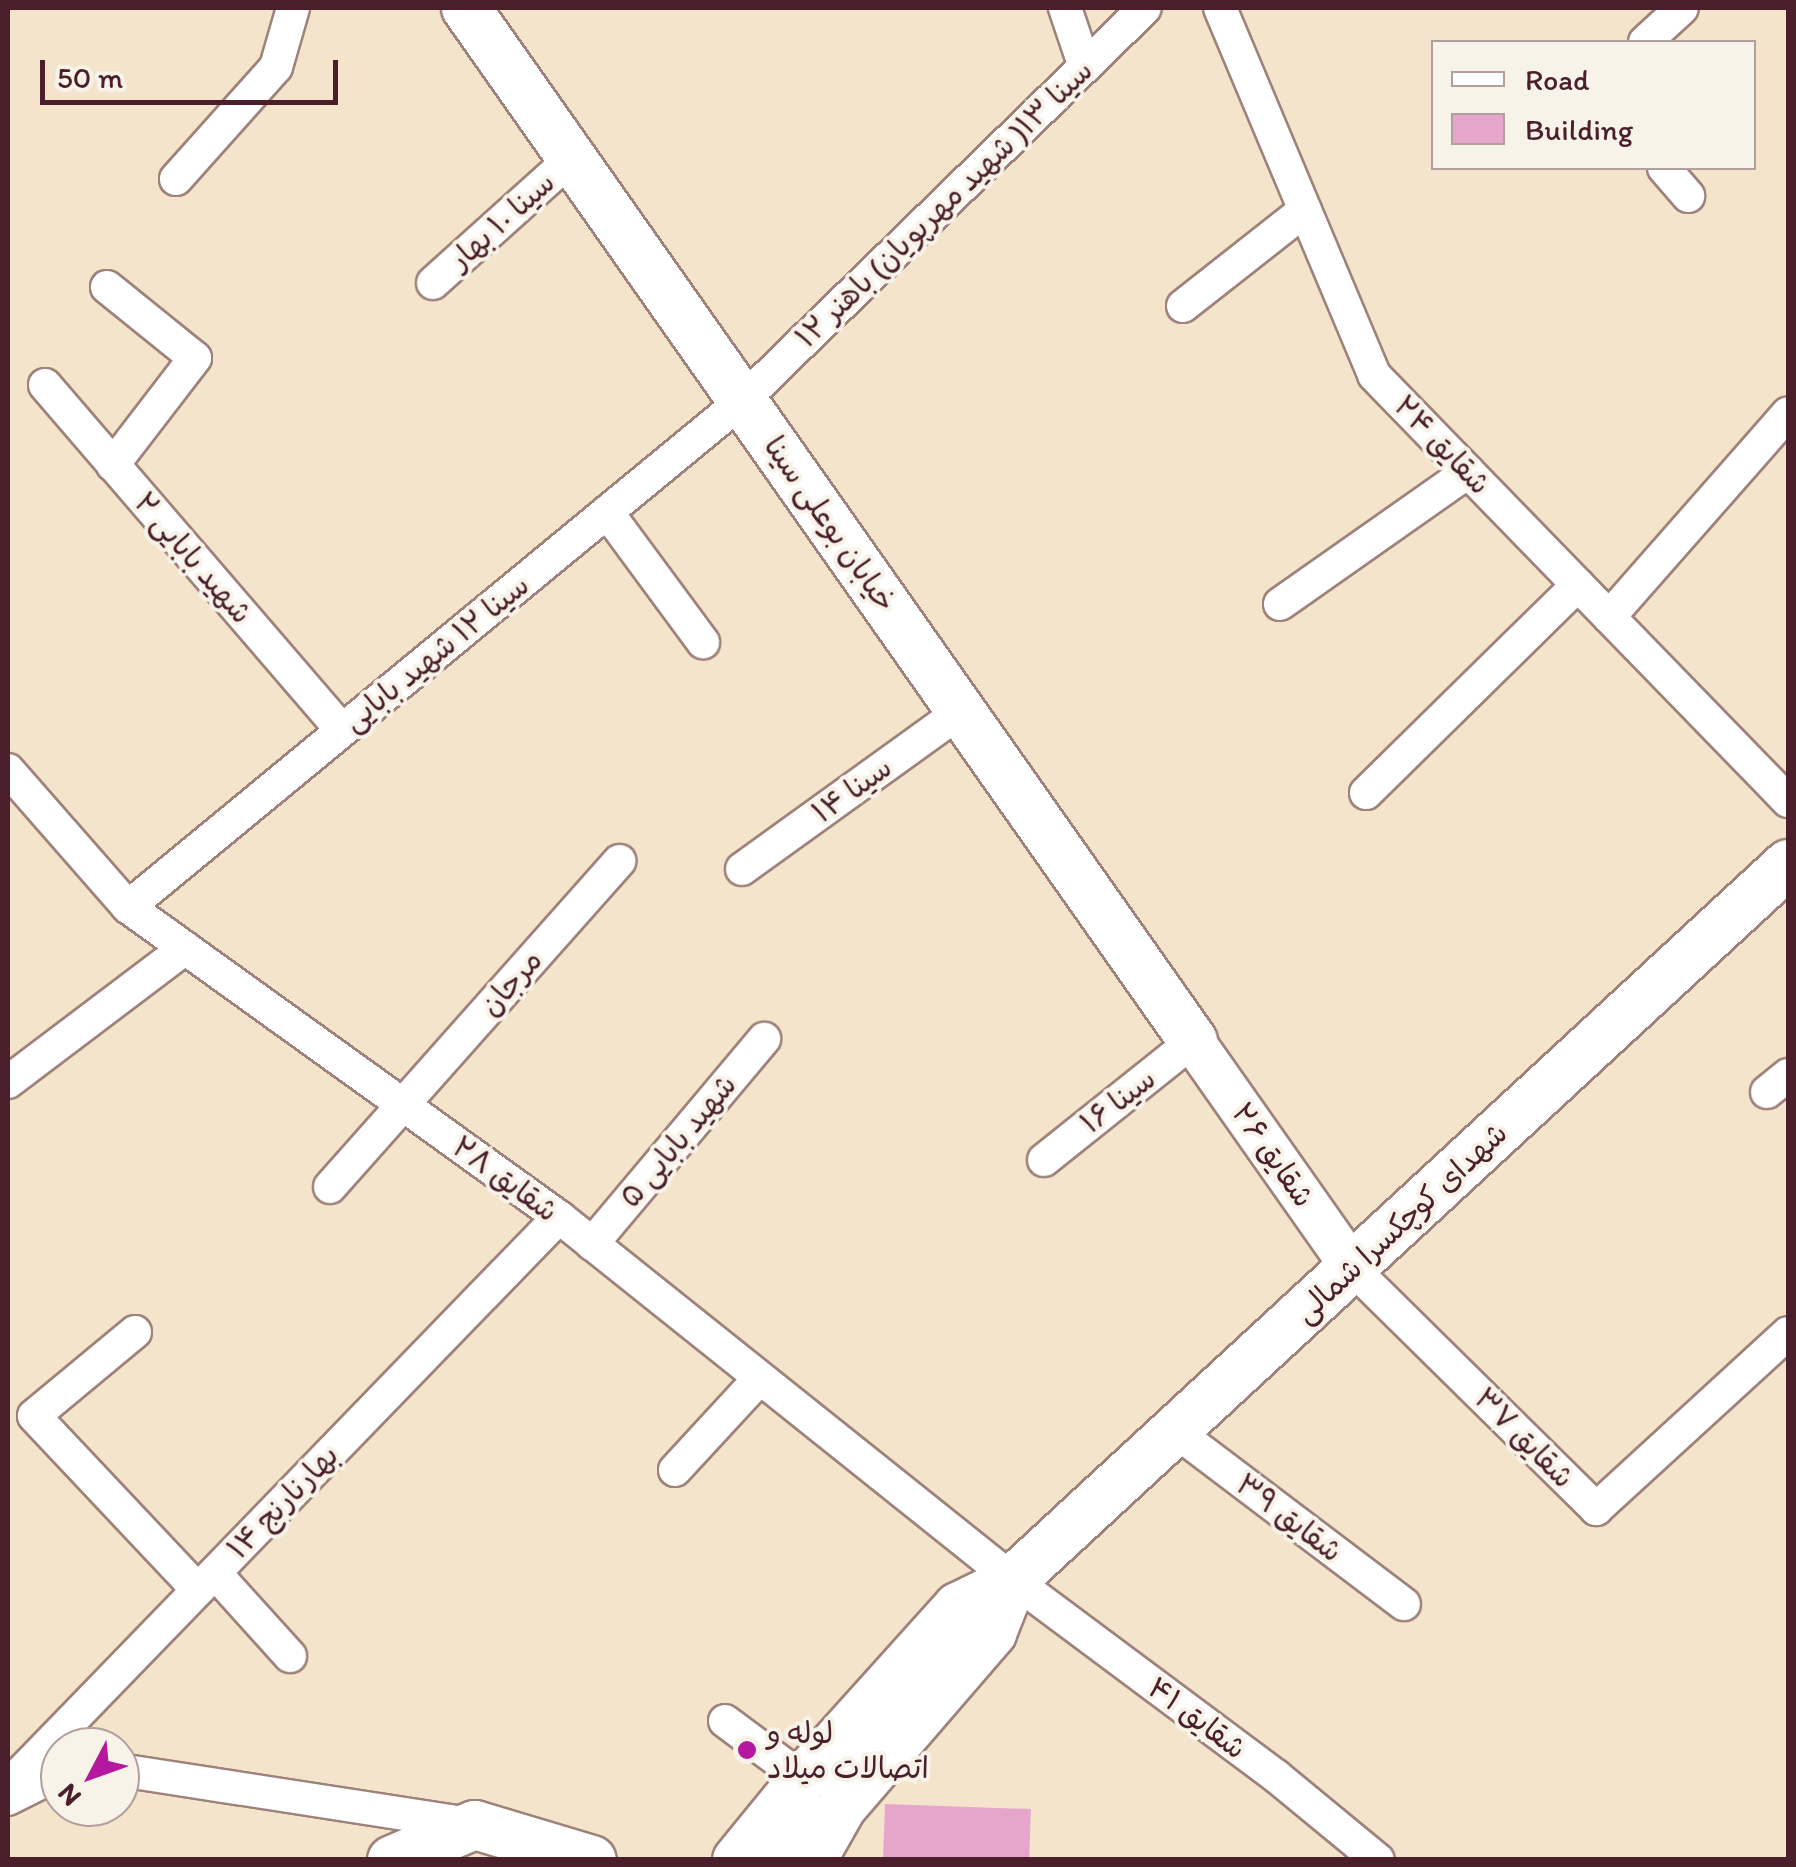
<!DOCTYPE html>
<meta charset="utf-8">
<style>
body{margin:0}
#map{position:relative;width:1796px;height:1867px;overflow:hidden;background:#f3e4cb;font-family:Itim,"Playpen Sans Arabic",sans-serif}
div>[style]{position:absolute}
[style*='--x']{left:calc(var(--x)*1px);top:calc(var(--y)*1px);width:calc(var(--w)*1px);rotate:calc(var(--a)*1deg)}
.building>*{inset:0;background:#e6a6cb;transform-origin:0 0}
.roads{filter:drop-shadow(2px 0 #9e827b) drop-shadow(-2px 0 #9e827b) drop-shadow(0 2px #9e827b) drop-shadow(0 -2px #9e827b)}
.minor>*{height:32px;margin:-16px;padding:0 16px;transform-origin:16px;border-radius:16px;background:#fff}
.tertiary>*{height:42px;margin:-21px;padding:0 21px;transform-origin:21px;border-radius:21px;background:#fff}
.secondary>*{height:48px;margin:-24px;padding:0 24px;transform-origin:24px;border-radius:24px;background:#fff}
.dots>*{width:28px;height:28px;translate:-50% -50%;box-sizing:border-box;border:5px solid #f7f3e8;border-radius:50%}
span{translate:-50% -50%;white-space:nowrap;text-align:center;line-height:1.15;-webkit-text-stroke:8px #f7f3e8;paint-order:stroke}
.street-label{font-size:30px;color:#4a1f2b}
.poi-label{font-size:30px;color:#4a1f2b}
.left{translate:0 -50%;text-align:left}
.frame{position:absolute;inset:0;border:10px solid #4a1f2b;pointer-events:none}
.legend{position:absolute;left:1431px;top:40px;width:325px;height:130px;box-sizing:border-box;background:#f7f3e8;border:2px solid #b29e9c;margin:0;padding:12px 18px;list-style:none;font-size:30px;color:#4a1f2b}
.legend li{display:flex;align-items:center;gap:20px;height:50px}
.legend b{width:50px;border:2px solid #b29e9c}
.north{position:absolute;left:40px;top:1727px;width:100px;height:100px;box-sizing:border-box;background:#f7f3e8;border:2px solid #b29e9c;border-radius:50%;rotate:229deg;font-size:28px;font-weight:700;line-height:40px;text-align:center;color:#4a1f2b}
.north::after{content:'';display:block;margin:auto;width:35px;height:45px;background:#b5179e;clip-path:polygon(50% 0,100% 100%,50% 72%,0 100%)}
.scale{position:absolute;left:40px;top:60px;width:298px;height:45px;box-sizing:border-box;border:5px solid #4a1f2b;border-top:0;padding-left:12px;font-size:30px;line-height:35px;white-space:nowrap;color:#4a1f2b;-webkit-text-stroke:8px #f7f3e8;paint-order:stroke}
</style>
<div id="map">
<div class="building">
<div style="left:885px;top:1804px;width:146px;height:56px;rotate:2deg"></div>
</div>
<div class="roads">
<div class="minor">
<div style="--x:1065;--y:8;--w:62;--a:71.3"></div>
<div style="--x:1220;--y:8;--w:398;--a:67.2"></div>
<div style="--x:1374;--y:375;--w:594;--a:45.82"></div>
<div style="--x:1645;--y:42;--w:50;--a:-42.6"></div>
<div style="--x:1664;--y:168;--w:37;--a:49"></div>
<div style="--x:176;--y:179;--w:150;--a:-48.2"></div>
<div style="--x:276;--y:67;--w:61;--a:-73.9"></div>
<div style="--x:433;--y:283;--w:187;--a:-42"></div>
<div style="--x:107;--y:287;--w:113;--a:38.9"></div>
<div style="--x:195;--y:358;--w:135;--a:127.5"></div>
<div style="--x:1183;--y:306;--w:155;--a:-38.2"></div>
<div style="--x:45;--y:385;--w:455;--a:49.3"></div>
<div style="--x:607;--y:512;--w:162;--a:53.6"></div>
<div style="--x:1280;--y:604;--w:230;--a:-35.1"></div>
<div style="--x:1609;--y:617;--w:271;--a:-48.7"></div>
<div style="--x:8;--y:770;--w:182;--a:48.8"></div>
<div style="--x:128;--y:907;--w:531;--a:35.73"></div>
<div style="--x:559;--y:1217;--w:581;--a:38.64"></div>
<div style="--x:1013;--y:1580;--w:328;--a:36.7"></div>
<div style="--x:1276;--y:1776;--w:132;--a:39.5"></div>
<div style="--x:1366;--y:793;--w:297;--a:-44.5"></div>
<div style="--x:742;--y:869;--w:270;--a:-35.8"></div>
<div style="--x:128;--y:907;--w:797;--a:-39.5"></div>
<div style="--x:743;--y:400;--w:561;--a:-44.28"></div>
<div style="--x:8;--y:1082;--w:222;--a:-37.1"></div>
<div style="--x:1767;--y:1092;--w:27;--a:-39"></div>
<div style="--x:1044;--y:1160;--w:191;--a:-38.6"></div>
<div style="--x:330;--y:1187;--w:436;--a:-48.4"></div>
<div style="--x:592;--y:1244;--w:268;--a:-50"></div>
<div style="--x:1353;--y:1269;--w:342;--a:44.6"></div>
<div style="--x:1596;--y:1509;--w:260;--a:-42.5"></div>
<div style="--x:135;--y:1332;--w:131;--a:140.3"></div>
<div style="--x:34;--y:1416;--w:239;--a:46.7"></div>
<div style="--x:1175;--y:1431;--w:287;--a:37.1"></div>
<div style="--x:675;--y:1470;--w:125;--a:-47.3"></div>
<div style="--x:215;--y:1573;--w:112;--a:47.9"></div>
<div style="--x:725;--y:1721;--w:97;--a:36.6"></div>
<div style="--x:120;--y:1770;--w:359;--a:8.8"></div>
<div style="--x:8;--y:1786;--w:792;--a:-45.92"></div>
<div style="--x:8;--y:1799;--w:58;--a:-26.6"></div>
</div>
<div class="tertiary">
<div style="--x:1193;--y:1041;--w:279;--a:54.9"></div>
<div style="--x:779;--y:1850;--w:76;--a:-34.3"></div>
</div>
<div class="secondary">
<div style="--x:466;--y:8;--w:1263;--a:54.86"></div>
<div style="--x:392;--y:1860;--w:90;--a:-22.9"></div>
<div style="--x:475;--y:1825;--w:122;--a:16.7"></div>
<div style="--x:737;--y:1860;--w:104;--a:-50.8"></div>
<div style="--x:803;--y:1779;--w:232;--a:-48"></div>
<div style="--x:958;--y:1607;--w:61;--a:-26.1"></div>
<div style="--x:1013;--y:1580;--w:1055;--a:-42.73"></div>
<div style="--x:812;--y:1860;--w:61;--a:-60.5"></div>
<div style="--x:842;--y:1807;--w:230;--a:-49.2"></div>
<div style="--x:992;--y:1633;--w:57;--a:-68.4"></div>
</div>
</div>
<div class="dots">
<div style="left:747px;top:1750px;background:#b5179e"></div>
</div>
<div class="street-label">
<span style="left:944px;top:204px;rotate:-44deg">سینا ۱۳( شهید مهرپویان) باهنر ۱۲</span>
<span style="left:502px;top:221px;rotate:-42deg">سینا ۱۰ بهار</span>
<span style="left:1442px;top:445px;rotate:46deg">شقایق ۲۴</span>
<span style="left:830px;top:524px;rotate:55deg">خیابان بوعلی سینا</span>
<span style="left:193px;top:558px;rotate:49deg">شهید بابایی ۲</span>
<span style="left:436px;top:653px;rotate:-39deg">سینا ۱۲ شهید بابایی</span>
<span style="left:852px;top:790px;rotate:-36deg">سینا ۱۴</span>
<span style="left:511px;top:983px;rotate:-48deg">مرجان</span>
<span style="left:1118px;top:1101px;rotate:-38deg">سینا ۱۶</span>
<span style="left:678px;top:1141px;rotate:-50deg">شهید بابایی ۵</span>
<span style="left:1273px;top:1155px;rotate:55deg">شقایق ۲۶</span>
<span style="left:505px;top:1179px;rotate:36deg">شقایق ۲۸</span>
<span style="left:1401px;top:1223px;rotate:-43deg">شهدای کوچکسرا شمالی</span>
<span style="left:1524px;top:1438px;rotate:45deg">شقایق ۳۷</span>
<span style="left:283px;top:1502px;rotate:-46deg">بهارنارنج ۱۴</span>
<span style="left:1289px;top:1518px;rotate:37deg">شقایق ۳۹</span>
<span style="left:1197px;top:1718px;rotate:37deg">شقایق ۴۱</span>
</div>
<div class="poi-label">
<span class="left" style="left:767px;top:1750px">لوله و<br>اتصالات میلاد</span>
</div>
<div class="frame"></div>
<ul class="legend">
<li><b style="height:12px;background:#fff"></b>Road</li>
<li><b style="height:28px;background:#e6a6cb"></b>Building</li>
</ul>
<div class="north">N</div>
<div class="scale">50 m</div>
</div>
